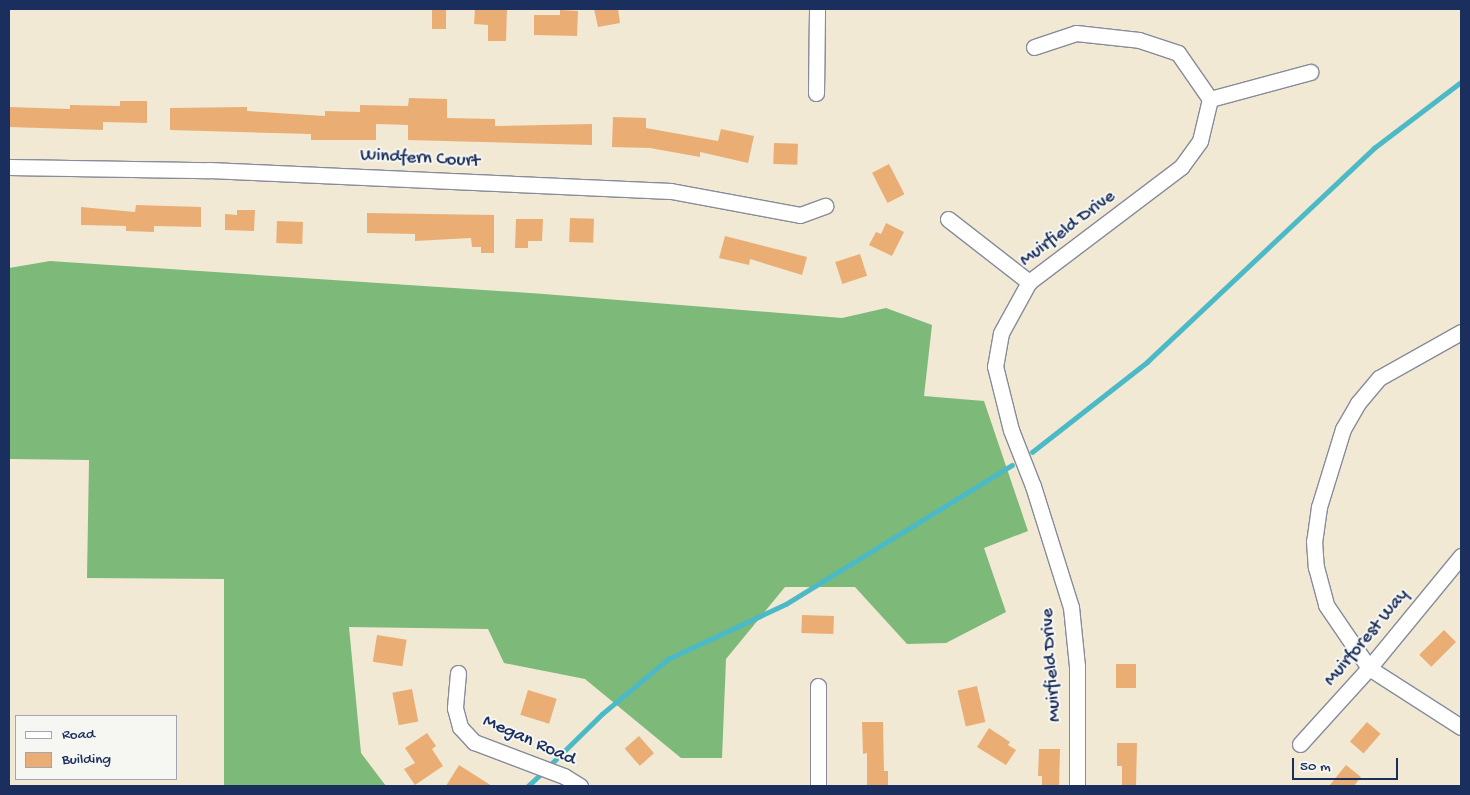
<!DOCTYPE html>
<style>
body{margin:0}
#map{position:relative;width:1470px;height:795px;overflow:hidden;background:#f1e9d4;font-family:"Gochi Hand",sans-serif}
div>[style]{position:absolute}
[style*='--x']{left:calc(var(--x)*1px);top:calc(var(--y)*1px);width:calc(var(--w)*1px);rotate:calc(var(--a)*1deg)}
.forest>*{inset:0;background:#7db979}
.stream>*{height:4.5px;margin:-2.25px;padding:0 2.25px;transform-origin:2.25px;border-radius:2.25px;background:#4cb9c6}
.building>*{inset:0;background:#eaae75;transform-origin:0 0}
.roads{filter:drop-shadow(1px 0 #868c99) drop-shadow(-1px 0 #868c99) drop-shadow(0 1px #868c99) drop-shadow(0 -1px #868c99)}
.minor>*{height:15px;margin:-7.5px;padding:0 7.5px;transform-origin:7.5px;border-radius:7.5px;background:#fff}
span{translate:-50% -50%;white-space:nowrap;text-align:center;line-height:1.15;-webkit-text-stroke:4px #f6f6f2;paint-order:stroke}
.street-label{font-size:19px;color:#1b2f5e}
.frame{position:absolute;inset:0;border:10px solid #1b2f5e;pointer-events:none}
.legend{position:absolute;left:15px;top:715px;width:162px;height:65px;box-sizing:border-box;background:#f6f6f2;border:1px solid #9ea6b7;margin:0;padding:6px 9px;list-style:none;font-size:15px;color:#1b2f5e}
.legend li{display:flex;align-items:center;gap:10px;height:25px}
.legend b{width:25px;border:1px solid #9ea6b7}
.scale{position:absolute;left:1292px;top:758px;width:106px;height:22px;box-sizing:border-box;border:2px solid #1b2f5e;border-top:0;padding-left:6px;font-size:15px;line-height:18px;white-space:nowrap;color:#1b2f5e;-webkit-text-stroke:4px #f6f6f2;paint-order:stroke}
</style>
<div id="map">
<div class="forest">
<div style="clip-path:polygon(50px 261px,544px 294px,842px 318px,886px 308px,932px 325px,924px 396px,984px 401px,1028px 531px,984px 548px,1006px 612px,946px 643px,907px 644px,855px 587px,785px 587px,726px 659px,722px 758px,681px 758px,585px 679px,504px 663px,488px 629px,349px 627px,361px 753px,386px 786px,224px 786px,224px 579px,87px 578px,89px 460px,9px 459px,9px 268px)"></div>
</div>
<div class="stream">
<div style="--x:1032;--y:452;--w:146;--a:-38"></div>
<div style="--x:1147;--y:362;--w:312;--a:-43.3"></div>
<div style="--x:1374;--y:148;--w:109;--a:-37.2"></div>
<div style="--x:549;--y:766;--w:74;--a:-44.5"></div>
<div style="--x:602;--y:714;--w:86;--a:-39.8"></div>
<div style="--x:668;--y:659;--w:130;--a:-25"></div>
<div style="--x:786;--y:604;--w:265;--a:-31.6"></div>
<div style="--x:528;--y:786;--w:21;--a:-43"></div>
</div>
<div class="building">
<div style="left:432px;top:9px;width:14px;height:20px"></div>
<div style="clip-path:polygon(475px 9px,507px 9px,506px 41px,488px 41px,488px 25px,474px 24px)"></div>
<div style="clip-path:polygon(594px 9px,618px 9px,620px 23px,598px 27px)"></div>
<div style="clip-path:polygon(560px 10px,578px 11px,577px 36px,534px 35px,534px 15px,560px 15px)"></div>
<div style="clip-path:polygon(409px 98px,447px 99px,447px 118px,495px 119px,495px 126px,592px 124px,592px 145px,408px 140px,408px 125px,376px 124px,376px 140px,311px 140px,311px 134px,170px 130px,170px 108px,247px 107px,247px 111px,325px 116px,325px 111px,360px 112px,360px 105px,408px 106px)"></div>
<div style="clip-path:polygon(120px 101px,147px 101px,147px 123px,103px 122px,103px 130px,9px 127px,9px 107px,70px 109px,70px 105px,120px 106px)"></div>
<div style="clip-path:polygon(613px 117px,646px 118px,646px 128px,718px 141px,721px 129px,754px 136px,748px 163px,700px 152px,700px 157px,650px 148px,612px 147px)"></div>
<div style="left:774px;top:143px;width:24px;height:21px;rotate:2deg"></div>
<div style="left:889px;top:164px;width:34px;height:19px;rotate:63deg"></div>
<div style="clip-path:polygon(136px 205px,201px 207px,201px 227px,154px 226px,154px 232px,126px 231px,126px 226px,81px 225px,81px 207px,135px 212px)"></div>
<div style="clip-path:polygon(237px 210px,255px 210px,254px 231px,225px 230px,225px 214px,237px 215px)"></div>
<div style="clip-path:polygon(367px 213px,494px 215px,494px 253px,481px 253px,481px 247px,472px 247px,471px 238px,415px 241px,415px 234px,367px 233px)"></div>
<div style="left:570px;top:218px;width:24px;height:24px;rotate:2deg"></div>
<div style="clip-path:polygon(516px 219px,543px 219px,542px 241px,528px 241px,528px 248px,515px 248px)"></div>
<div style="left:277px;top:221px;width:26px;height:22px;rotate:2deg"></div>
<div style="clip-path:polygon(886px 223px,904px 232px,892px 256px,869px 245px,876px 232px,881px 234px)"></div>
<div style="clip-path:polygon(725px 236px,807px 257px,802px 275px,750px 259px,749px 265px,719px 258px)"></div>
<div style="left:860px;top:254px;width:23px;height:26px;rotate:72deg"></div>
<div style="left:802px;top:615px;width:32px;height:18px;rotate:2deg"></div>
<div style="left:1444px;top:630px;width:17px;height:35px;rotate:45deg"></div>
<div style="left:377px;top:635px;width:30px;height:27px;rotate:9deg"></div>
<div style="left:1116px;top:664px;width:20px;height:24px"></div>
<div style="left:977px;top:686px;width:37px;height:20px;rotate:77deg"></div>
<div style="left:412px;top:689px;width:33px;height:20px;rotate:79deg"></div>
<div style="left:528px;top:690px;width:30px;height:26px;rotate:17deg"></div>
<div style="clip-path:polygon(862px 722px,883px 722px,884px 771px,888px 771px,888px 786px,867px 786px,867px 753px,863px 754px)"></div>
<div style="left:1367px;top:722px;width:18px;height:26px;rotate:41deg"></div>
<div style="clip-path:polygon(989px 728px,1010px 742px,1008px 745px,1016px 750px,1006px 765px,977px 747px)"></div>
<div style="clip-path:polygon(427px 733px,436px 746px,432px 749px,443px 766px,415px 785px,404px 769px,415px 763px,405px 748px)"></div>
<div style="left:639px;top:736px;width:23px;height:19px;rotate:49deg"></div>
<div style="clip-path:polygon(1117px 743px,1137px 743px,1136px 786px,1122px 786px,1122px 766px,1117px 766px)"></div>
<div style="clip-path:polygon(1039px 749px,1060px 749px,1059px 785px,1042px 785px,1042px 776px,1038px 776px)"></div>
<div style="clip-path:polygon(459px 765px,492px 786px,446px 786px)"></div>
<div style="clip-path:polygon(1346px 765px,1361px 777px,1354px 786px,1329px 786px)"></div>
</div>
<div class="roads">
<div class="minor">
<div style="--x:1034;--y:47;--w:44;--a:-18.4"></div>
<div style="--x:1076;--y:33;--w:63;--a:6.3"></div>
<div style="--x:1139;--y:40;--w:41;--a:18.4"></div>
<div style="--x:1178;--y:53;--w:56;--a:55.2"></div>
<div style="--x:1210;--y:99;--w:43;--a:103.4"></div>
<div style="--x:1200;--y:141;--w:32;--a:126"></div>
<div style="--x:1181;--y:167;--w:191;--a:142.9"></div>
<div style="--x:1029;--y:282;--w:58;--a:118.8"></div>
<div style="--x:1001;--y:333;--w:34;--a:100"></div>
<div style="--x:995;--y:366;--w:66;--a:76"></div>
<div style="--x:1011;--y:430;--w:60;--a:68.6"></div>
<div style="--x:1033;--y:486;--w:127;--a:72.6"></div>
<div style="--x:1071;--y:607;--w:59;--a:84.2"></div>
<div style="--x:1077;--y:666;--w:120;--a:90"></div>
<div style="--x:816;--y:93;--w:84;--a:-89.3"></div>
<div style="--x:1210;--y:99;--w:104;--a:-15.1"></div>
<div style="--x:9;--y:167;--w:200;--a:0.9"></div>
<div style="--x:209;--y:170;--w:462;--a:2.6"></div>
<div style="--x:671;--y:191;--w:131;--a:10.5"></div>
<div style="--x:800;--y:215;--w:27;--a:-20"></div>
<div style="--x:948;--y:219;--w:103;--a:37.9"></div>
<div style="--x:1461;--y:332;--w:94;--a:150.7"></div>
<div style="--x:1379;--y:378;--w:33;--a:130"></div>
<div style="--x:1358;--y:403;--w:30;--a:120"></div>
<div style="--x:1343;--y:429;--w:82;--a:107.1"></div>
<div style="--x:1319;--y:507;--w:34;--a:98"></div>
<div style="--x:1314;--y:541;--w:26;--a:86"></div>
<div style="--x:1316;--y:567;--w:39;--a:75"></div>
<div style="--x:1326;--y:605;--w:76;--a:55.7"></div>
<div style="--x:1369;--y:668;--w:109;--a:32.7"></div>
<div style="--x:458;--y:673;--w:35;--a:95"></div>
<div style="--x:455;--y:708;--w:20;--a:75"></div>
<div style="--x:460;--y:727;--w:21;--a:47"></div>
<div style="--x:474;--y:742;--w:96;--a:20.7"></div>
<div style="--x:564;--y:776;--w:19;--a:32"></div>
<div style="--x:1300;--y:744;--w:103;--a:-47.8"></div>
<div style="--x:1369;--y:668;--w:145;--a:-50.6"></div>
<div style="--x:818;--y:786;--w:100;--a:-90"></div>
</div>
</div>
<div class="street-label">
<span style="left:420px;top:159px;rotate:3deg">Windfern Court</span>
<span style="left:1068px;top:229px;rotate:-37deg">Muirfield Drive</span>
<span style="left:1367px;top:638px;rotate:-50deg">Muirforest Way</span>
<span style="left:1052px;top:665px;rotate:-94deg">Muirfield Drive</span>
<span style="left:529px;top:741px;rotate:24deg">Megan Road</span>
</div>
<div class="frame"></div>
<ul class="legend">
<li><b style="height:6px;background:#fff"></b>Road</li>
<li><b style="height:14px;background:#eaae75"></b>Building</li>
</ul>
<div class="scale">50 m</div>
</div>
